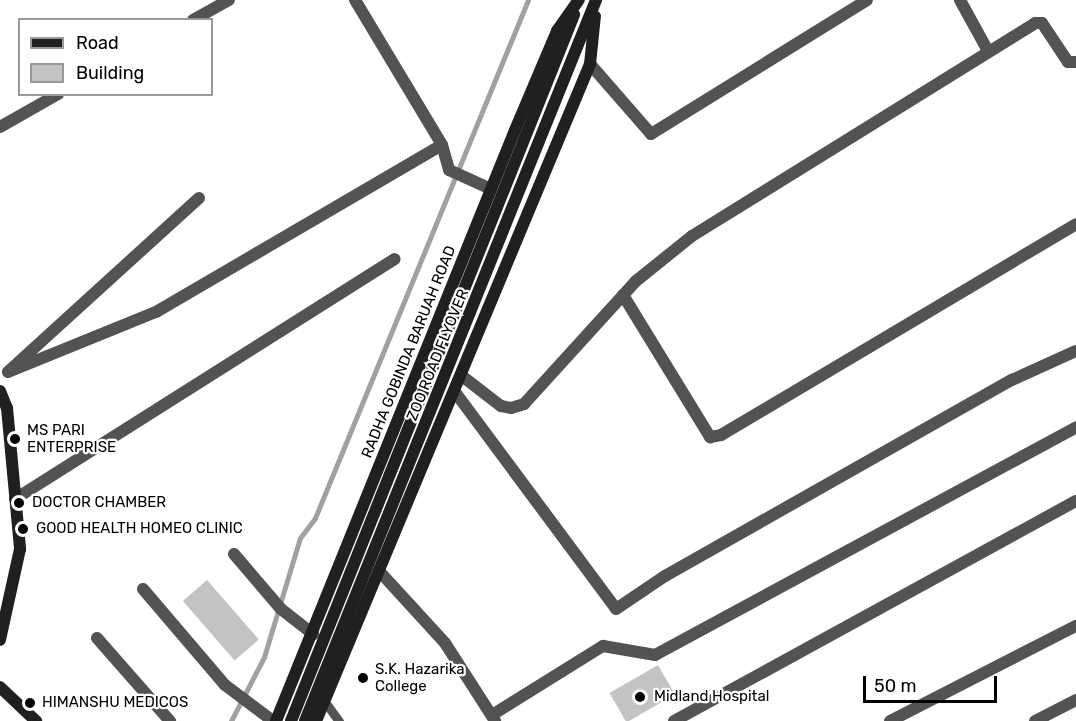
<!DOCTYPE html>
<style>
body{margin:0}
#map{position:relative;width:1076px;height:721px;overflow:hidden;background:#fff;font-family:Rubik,sans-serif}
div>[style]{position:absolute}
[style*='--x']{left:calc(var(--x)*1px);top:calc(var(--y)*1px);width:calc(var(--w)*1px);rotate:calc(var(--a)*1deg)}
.stream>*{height:5px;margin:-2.5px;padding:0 2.5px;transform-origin:2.5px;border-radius:2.5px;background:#a1a1a1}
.building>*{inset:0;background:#c3c3c3;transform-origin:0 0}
.lane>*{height:9px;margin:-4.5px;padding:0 4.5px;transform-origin:4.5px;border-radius:4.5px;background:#535353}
.street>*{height:12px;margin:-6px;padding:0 6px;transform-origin:6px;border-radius:6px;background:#535353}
.secondary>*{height:12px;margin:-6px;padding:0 6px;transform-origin:6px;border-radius:6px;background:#202020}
.dots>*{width:16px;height:16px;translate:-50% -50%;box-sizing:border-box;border:3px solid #fff;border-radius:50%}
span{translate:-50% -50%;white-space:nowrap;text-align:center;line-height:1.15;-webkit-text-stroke:4.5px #fff;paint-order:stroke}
.street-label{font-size:15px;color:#000}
.poi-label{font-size:15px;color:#000}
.left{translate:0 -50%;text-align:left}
.legend{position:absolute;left:18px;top:18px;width:195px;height:78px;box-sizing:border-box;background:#fff;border:2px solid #999;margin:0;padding:8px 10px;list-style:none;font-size:18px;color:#000}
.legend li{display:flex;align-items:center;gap:12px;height:30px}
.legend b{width:30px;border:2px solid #999}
.scale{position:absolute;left:863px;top:676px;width:134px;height:27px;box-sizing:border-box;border:3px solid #000;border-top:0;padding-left:8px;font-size:18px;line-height:21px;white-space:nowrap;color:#000;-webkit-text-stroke:4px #fff;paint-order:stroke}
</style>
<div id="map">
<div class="stream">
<div style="--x:231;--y:721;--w:72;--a:-62.7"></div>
<div style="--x:264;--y:657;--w:124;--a:-73.2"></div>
<div style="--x:300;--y:538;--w:25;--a:-53"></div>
<div style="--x:315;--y:518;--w:560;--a:-67.65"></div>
</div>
<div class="building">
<div style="left:207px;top:580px;width:79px;height:32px;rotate:49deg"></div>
<div style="left:658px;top:665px;width:34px;height:56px;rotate:60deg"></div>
</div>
<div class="lane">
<div style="--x:325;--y:702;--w:24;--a:54"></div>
</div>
<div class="street">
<div style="--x:355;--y:0;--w:169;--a:59"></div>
<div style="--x:442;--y:145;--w:26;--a:74"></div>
<div style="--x:449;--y:170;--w:46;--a:24.3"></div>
<div style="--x:960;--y:0;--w:58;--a:61.2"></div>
<div style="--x:193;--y:20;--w:41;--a:-29.1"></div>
<div style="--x:590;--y:64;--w:93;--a:48.9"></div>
<div style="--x:651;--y:134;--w:254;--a:-31.8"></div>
<div style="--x:0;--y:127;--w:67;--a:-29.6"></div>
<div style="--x:199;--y:198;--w:258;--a:137.7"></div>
<div style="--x:8;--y:372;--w:160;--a:-22.1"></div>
<div style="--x:156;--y:312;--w:331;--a:-30.3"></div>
<div style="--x:623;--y:295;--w:167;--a:58.5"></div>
<div style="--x:710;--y:437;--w:11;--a:-10"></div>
<div style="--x:721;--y:435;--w:413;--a:-30.7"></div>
<div style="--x:462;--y:376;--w:49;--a:37.6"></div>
<div style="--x:501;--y:406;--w:10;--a:11"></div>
<div style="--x:511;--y:408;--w:14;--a:-17"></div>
<div style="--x:524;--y:404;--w:166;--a:-47.7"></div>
<div style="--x:636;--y:281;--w:72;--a:-38.8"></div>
<div style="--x:692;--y:236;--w:404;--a:-31.8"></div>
<div style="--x:1035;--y:23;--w:7;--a:0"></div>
<div style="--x:1042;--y:23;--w:47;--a:56.3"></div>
<div style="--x:1068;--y:62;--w:8;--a:0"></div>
<div style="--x:455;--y:392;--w:270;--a:53.4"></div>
<div style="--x:616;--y:609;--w:59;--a:-34"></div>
<div style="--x:665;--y:576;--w:399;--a:-29.5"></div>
<div style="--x:1012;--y:380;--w:70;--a:-24.4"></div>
<div style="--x:15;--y:499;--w:449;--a:-32.3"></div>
<div style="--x:234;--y:554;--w:72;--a:49.5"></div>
<div style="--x:281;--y:609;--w:41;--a:38"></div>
<div style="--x:380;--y:572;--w:96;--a:47.5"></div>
<div style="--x:445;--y:643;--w:93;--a:57.3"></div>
<div style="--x:143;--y:589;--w:126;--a:49.5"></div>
<div style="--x:225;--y:685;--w:60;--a:36.9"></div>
<div style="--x:97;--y:638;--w:111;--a:48.7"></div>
<div style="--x:492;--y:715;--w:131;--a:-31.9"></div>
<div style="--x:603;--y:646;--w:53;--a:9.8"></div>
<div style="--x:655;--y:655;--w:479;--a:-28.4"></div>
<div style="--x:674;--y:721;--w:458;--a:-28.7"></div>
<div style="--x:890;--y:721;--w:209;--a:-27.1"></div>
<div style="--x:1035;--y:721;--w:46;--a:-27.1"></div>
</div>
<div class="secondary">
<div style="--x:0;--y:391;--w:18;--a:68"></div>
<div style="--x:7;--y:408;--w:142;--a:84.7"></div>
<div style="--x:20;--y:549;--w:93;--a:102.4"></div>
<div style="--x:0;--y:687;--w:50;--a:43.4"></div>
<div style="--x:276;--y:721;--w:637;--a:-67.98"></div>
<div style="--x:515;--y:130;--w:108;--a:-67"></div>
<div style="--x:557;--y:31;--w:38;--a:-55"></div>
<div style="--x:291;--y:721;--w:761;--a:-68.16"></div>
<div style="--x:305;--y:721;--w:778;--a:-68.02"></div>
<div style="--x:316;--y:721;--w:712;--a:-67.36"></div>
<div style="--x:590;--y:64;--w:48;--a:-84.1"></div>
</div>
<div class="dots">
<div style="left:15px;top:439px;background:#000"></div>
<div style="left:19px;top:503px;background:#000"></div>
<div style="left:23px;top:529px;background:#000"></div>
<div style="left:363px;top:678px;background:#000"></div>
<div style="left:640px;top:697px;background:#000"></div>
<div style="left:30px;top:703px;background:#000"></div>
</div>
<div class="street-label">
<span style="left:409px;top:352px;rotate:-68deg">RADHA GOBINDA BARUAH ROAD</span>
<span style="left:438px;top:355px;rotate:-68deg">ZOO ROAD FLYOVER</span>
</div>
<div class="poi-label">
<span class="left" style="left:27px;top:439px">MS PARI<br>ENTERPRISE</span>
<span class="left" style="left:32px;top:503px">DOCTOR CHAMBER</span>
<span class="left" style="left:36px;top:529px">GOOD HEALTH HOMEO CLINIC</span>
<span class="left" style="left:375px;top:678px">S.K. Hazarika<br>College</span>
<span class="left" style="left:654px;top:697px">Midland Hospital</span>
<span class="left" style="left:42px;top:703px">HIMANSHU MEDICOS</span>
</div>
<ul class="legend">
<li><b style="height:8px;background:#202020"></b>Road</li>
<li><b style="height:16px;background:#c3c3c3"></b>Building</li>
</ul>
<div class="scale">50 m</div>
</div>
